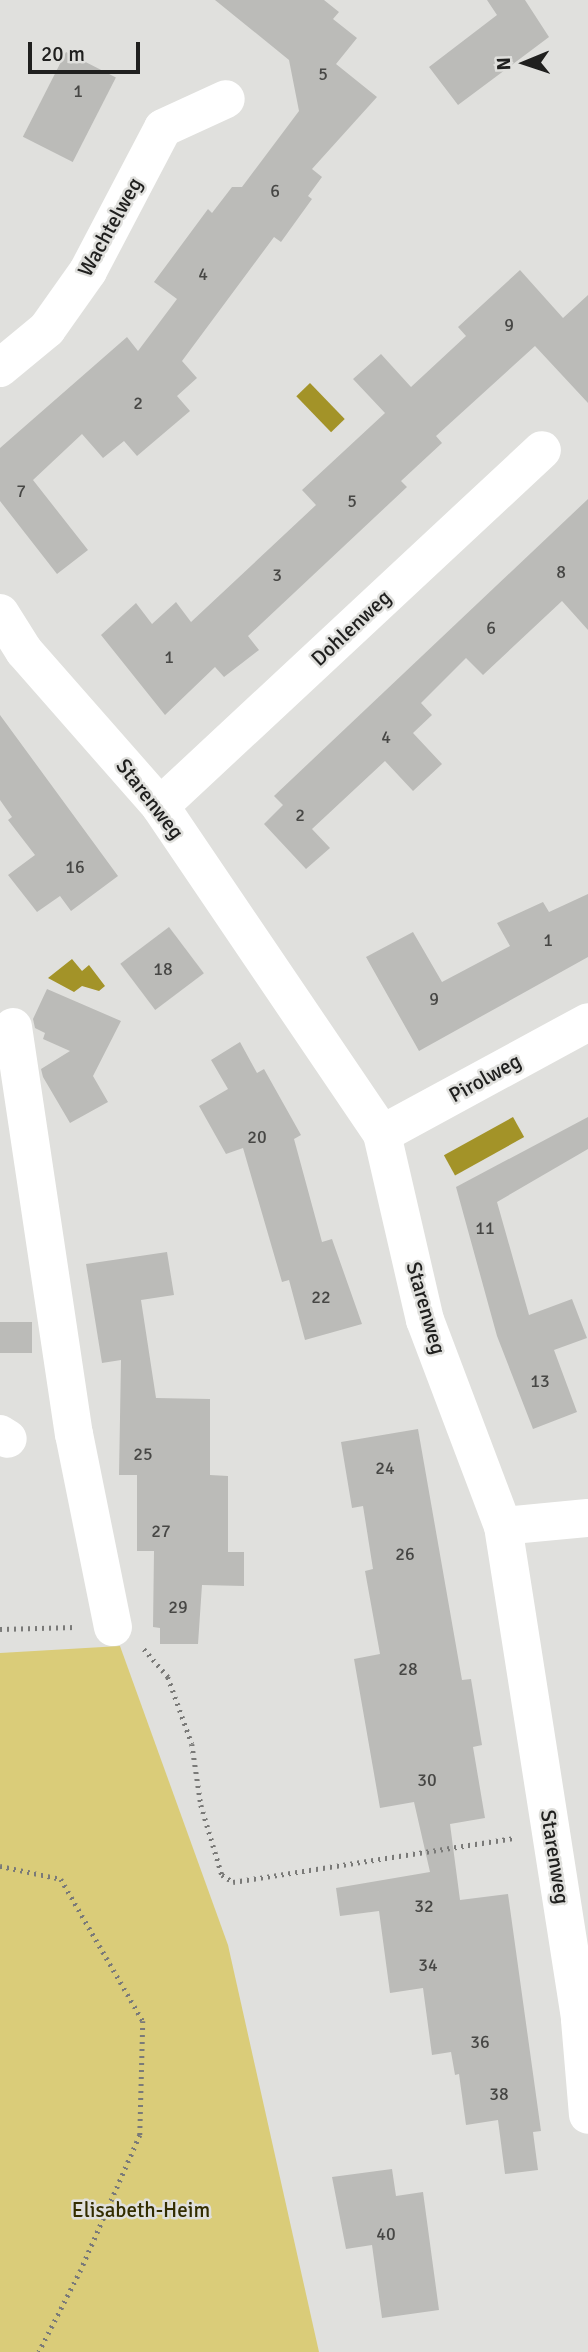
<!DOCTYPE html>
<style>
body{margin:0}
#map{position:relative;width:588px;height:2352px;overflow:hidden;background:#e0e0dd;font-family:Signika,sans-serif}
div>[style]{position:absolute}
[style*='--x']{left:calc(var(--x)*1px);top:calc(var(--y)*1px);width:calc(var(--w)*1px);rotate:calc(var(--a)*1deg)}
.green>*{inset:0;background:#dacc79}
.water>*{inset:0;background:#a39328;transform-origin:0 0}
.building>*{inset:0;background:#bbbbb8;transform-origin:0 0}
.path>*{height:4.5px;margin-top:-2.25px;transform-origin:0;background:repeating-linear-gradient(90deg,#7a7a78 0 2px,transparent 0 7px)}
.minor>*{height:38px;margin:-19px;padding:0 19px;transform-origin:19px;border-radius:19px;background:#fff}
span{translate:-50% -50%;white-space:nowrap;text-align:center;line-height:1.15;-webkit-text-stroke:5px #e0e0dd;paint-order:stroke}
.number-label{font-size:18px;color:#474745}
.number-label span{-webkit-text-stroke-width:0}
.street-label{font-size:21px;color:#20201f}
.park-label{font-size:21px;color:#332d00}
.north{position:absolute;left:490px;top:28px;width:70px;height:70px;-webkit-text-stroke:5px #e0e0dd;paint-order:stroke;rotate:268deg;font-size:19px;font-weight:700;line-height:28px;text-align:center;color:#20201f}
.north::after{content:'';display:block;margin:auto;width:24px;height:32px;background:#20201f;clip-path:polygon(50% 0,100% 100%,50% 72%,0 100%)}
.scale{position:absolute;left:28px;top:42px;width:112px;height:32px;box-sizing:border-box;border:4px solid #20201f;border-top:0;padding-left:9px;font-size:21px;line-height:24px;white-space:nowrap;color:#20201f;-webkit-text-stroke:5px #e0e0dd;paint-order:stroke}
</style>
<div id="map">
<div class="green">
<div style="clip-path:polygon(120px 1646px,228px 1945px,319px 2352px,0 2352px,0 1653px)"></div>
</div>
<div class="water">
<div style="left:310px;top:383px;width:50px;height:19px;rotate:46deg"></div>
<div style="clip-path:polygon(72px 959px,82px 971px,89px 965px,105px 986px,99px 991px,82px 986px,74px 992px,48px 978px)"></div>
<div style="left:513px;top:1117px;width:23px;height:79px;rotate:61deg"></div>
</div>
<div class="building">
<div style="clip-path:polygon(215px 0,324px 0,339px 12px,333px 19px,357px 38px,336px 64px,377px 97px,312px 169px,322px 177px,308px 196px,312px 199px,281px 242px,274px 237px,182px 361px,197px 378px,177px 396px,190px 411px,137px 456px,124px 441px,103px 458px,82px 434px,33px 480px,88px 550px,57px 574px,0 501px,0 448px,127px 337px,138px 351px,177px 299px,154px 282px,208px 209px,212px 213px,232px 187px,242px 187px,299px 111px,289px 60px)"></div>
<div style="clip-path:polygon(487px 0,525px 0,549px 37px,458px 105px,429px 67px,497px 15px)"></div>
<div style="left:66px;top:52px;width:56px;height:95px;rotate:27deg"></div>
<div style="clip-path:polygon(520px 270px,563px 318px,588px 295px,588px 403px,535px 346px,436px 436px,442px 443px,401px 481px,407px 487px,248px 636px,259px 650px,224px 677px,215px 667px,165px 715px,101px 635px,136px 603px,152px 624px,176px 602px,191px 622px,316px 505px,302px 490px,385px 413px,353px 379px,381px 354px,411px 387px,466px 336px,458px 327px)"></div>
<div style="clip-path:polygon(588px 499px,588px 630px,562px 601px,483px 675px,466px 658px,421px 703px,432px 715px,413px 733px,442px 764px,413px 791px,385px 761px,312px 829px,330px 848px,306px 869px,264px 824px,283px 805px,274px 796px)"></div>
<div style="clip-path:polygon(0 715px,118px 876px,71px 911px,60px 896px,37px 912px,8px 875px,35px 855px,8px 820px,12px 817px,0 800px)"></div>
<div style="clip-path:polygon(588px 894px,588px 957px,419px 1051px,366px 957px,413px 932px,442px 982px,510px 946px,497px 923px,543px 902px,549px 912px)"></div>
<div style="left:169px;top:927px;width:58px;height:61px;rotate:53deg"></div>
<div style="clip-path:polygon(47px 989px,121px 1021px,93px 1076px,108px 1102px,70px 1123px,43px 1077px,41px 1069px,70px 1051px,43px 1039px,45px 1033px,35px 1028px,33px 1019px)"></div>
<div style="clip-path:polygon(240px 1042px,257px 1073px,264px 1069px,301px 1135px,294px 1139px,322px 1242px,332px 1239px,362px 1324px,305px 1340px,289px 1280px,282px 1282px,243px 1148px,226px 1154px,199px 1106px,228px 1089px,211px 1060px)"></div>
<div style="clip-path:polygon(588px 1117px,588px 1149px,497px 1202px,529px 1315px,572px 1299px,587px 1338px,554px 1350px,577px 1412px,533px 1429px,497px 1336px,456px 1187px)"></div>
<div style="clip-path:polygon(167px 1252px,174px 1295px,141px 1300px,156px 1398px,210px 1399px,210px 1475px,228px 1476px,228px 1552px,244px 1552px,244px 1586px,202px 1585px,198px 1644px,160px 1644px,160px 1628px,153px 1627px,154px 1551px,137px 1551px,137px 1475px,119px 1475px,121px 1360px,102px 1363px,86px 1264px)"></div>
<div style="left:0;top:1322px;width:32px;height:31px"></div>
<div style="clip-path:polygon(418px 1429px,462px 1680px,471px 1679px,482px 1745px,473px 1747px,485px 1818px,450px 1824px,460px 1900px,508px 1894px,541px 2131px,533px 2132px,538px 2170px,505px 2174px,498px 2120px,466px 2125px,459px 2074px,455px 2075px,451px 2052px,432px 2055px,423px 1988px,390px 1993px,379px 1911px,340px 1916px,336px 1888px,430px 1872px,414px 1802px,380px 1808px,354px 1659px,380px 1654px,365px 1571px,373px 1569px,363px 1506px,352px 1508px,341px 1442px)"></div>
<div style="clip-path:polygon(392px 2169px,396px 2196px,423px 2192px,439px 2310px,382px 2318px,372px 2245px,346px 2249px,332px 2177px)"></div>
</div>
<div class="path">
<div style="--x:0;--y:1629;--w:76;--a:-1.5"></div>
<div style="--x:144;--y:1649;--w:37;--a:49"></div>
<div style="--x:168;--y:1677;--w:71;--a:70.3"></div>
<div style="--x:192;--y:1744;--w:62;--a:81.6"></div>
<div style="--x:201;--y:1805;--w:73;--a:73.3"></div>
<div style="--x:222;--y:1875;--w:13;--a:32"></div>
<div style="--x:233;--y:1882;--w:285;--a:-8.9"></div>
<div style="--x:0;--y:1866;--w:62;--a:12"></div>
<div style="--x:61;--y:1879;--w:164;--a:60"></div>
<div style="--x:143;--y:2021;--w:114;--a:91.5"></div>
<div style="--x:140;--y:2135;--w:147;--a:113.6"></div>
<div style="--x:81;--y:2270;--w:92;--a:117.1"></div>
</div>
<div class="minor">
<div style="--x:0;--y:368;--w:61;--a:-39.7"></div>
<div style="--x:47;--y:329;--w:71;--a:-54.7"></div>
<div style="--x:88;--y:271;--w:161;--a:-62.3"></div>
<div style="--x:163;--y:128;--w:69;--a:-24.7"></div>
<div style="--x:0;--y:613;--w:45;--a:57.7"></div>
<div style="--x:24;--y:651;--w:206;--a:48.7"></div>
<div style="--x:160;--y:806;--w:396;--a:55.9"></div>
<div style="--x:382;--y:1134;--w:191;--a:77"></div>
<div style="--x:425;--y:1320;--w:220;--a:69.3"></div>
<div style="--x:503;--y:1526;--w:500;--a:81.1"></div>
<div style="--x:580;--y:2020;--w:95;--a:85.2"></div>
<div style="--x:160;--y:806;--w:522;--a:-42.98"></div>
<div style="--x:13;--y:1027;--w:412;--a:81.5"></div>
<div style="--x:74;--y:1434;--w:197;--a:78.6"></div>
<div style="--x:382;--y:1134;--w:234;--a:-28.5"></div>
<div style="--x:0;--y:1434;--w:9;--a:32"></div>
<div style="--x:503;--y:1526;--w:85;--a:-5.4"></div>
</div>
<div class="number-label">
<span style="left:323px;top:74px">5</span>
<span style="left:78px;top:91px">1</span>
<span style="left:275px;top:191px">6</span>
<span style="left:203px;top:274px">4</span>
<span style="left:509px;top:325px">9</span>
<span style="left:138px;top:403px">2</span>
<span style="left:21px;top:491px">7</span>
<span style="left:352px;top:501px">5</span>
<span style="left:561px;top:572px">8</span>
<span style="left:277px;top:575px">3</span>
<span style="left:491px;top:628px">6</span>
<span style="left:169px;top:657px">1</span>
<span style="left:386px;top:737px">4</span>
<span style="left:300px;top:815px">2</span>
<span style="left:75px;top:867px">16</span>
<span style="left:548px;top:940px">1</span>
<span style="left:163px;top:969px">18</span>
<span style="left:434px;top:999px">9</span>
<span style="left:257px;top:1137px">20</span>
<span style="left:485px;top:1228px">11</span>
<span style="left:321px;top:1297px">22</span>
<span style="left:540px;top:1381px">13</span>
<span style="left:143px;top:1454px">25</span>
<span style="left:385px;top:1468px">24</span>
<span style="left:161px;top:1531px">27</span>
<span style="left:405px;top:1554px">26</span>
<span style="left:178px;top:1607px">29</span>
<span style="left:408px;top:1669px">28</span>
<span style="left:427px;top:1780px">30</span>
<span style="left:424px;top:1906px">32</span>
<span style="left:428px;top:1965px">34</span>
<span style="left:480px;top:2042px">36</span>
<span style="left:499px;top:2094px">38</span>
<span style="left:386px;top:2234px">40</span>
</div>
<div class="street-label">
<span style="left:110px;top:227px;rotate:-61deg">Wachtelweg</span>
<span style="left:351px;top:628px;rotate:-43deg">Dohlenweg</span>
<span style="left:150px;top:799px;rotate:52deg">Starenweg</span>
<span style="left:485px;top:1078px;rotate:-29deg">Pirolweg</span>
<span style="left:426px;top:1308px;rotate:74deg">Starenweg</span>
<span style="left:555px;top:1857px;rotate:81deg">Starenweg</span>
</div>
<div class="park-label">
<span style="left:141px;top:2210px">Elisabeth-Heim</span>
</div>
<div class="north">N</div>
<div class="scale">20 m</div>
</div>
